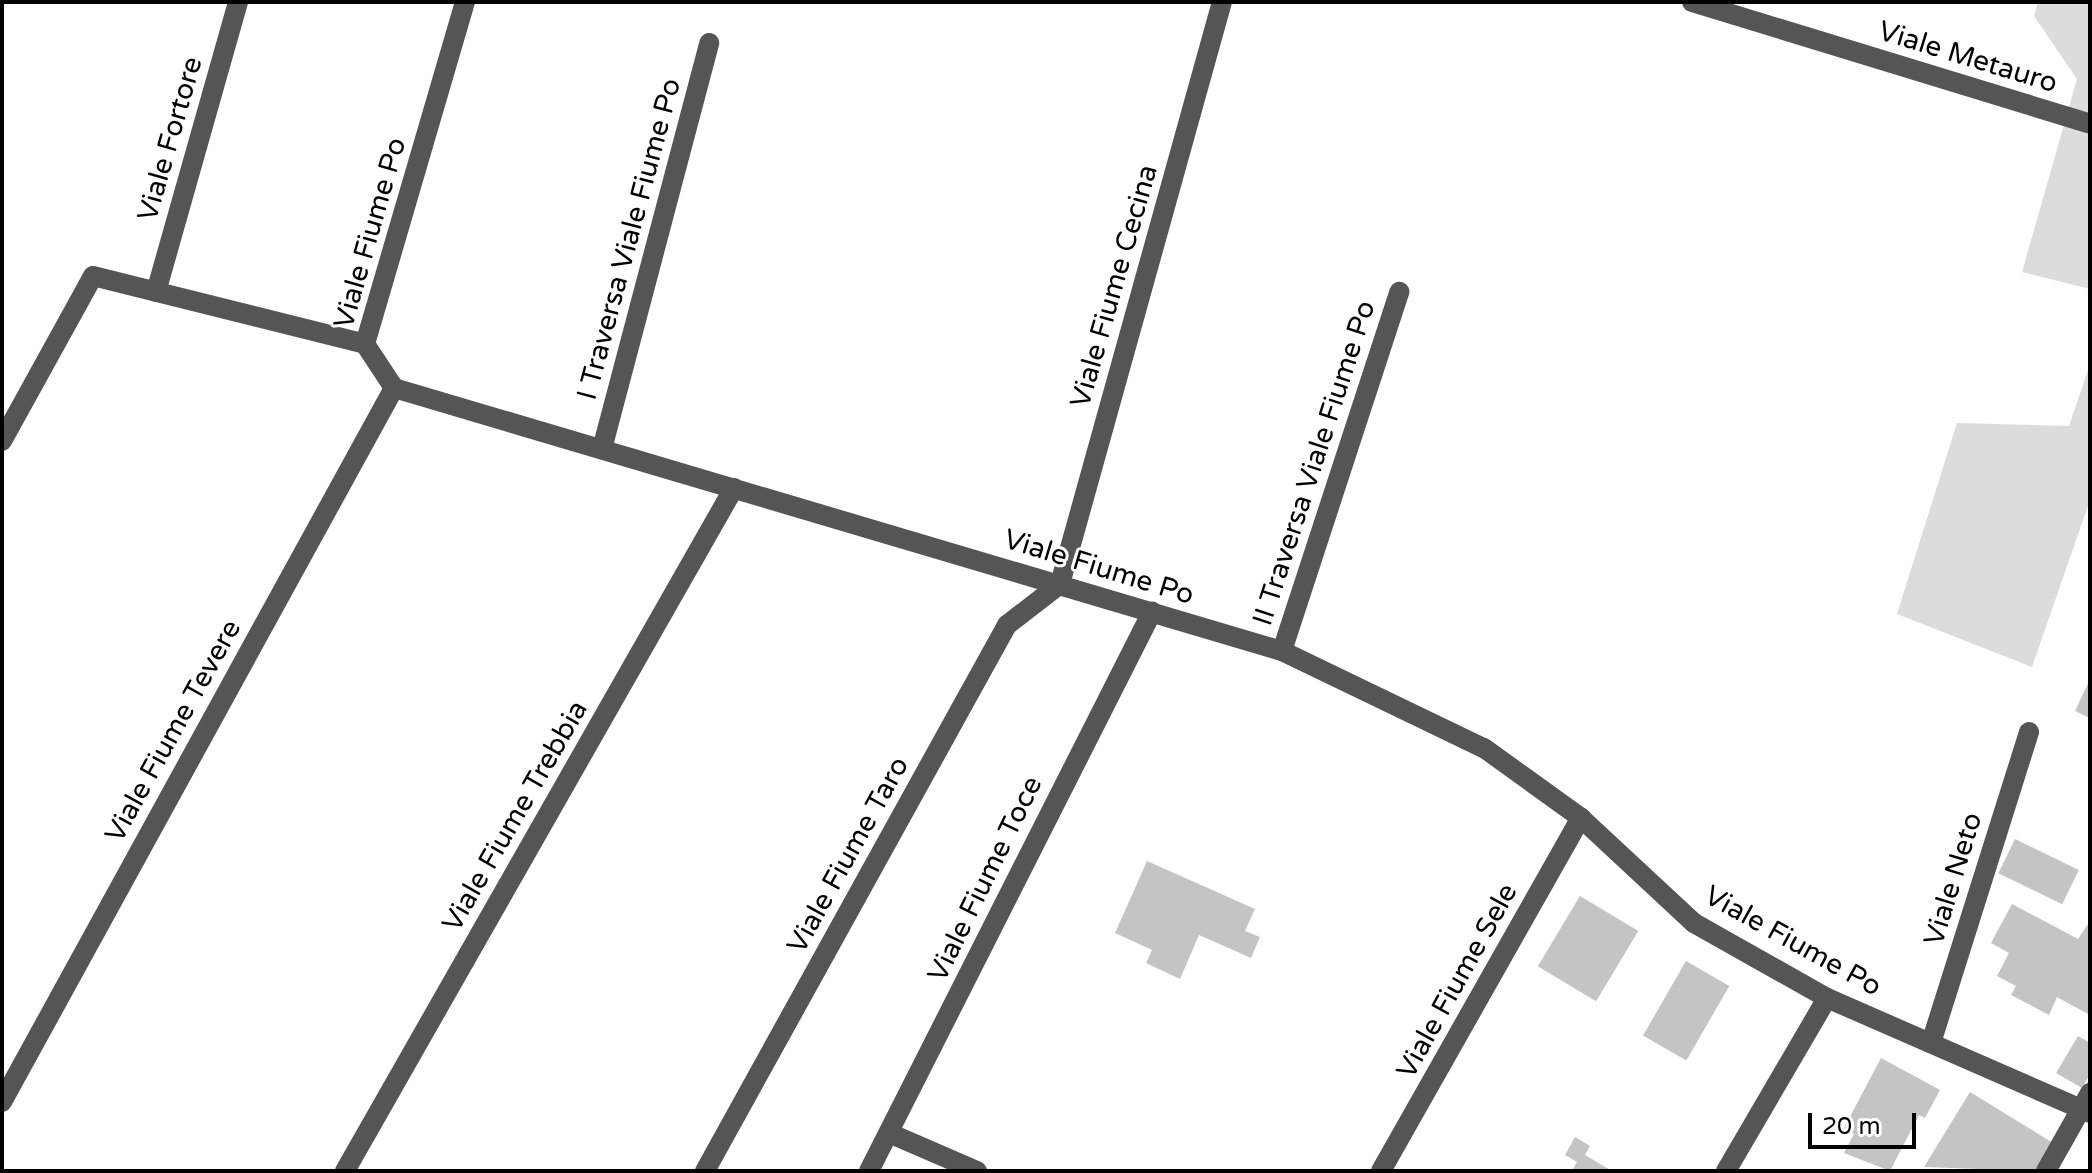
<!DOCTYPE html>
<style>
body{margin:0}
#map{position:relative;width:2092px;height:1173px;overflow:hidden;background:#fff;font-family:"Varela Round",sans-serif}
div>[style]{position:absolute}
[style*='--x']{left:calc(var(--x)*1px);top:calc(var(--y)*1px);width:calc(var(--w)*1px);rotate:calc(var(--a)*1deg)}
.green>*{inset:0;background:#dcdcdc}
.building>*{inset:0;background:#c4c4c4;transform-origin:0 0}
.minor>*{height:20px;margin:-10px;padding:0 10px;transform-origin:10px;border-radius:10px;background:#555}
span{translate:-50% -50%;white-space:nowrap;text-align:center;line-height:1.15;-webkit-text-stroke:6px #fff;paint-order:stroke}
.street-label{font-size:28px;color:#000}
.frame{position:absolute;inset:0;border:4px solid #000;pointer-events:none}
.scale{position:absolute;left:1808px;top:1113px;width:108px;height:36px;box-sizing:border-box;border:4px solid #000;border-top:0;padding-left:10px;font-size:24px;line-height:28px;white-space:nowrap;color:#000;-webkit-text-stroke:6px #fff;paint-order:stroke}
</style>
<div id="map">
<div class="green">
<div style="clip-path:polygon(2038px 2px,2090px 2px,2090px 289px,2022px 272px,2077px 79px,2034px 16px)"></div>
<div style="clip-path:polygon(2090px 364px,2090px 500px,2032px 667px,1897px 614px,1957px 423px,2069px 426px)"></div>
</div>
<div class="building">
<div style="clip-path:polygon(2090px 679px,2090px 718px,2075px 711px)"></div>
<div style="left:2015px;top:839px;width:71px;height:38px;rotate:26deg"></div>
<div style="clip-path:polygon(1147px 861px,1255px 909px,1245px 931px,1260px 937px,1251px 958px,1199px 935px,1180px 979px,1146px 963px,1152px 950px,1115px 933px)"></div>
<div style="left:1580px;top:896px;width:68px;height:82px;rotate:31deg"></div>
<div style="clip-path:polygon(2012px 904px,2078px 939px,2090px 921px,2088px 1014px,2057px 997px,2049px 1015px,2011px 995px,2016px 986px,1997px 976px,2009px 953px,1991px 943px)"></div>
<div style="left:1686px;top:961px;width:50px;height:86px;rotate:30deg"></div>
<div style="clip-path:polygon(2078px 1036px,2090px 1043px,2090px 1074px,2082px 1088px,2056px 1073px)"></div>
<div style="clip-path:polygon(1881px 1058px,1940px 1090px,1925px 1118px,1919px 1115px,1890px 1171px,1844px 1153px,1854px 1134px,1844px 1128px)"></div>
<div style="clip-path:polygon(1970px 1092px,2053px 1143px,2036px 1171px,1924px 1167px)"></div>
<div style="clip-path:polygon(1575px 1137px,1590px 1146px,1585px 1155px,1612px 1171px,1572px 1171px,1577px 1162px,1565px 1155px)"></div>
</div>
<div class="minor">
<div style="--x:465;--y:2;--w:356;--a:106.3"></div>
<div style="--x:365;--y:344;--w:53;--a:56.6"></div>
<div style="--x:394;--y:388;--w:926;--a:16.5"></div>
<div style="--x:1282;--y:651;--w:224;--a:25.7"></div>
<div style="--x:1484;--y:748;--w:120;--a:35.8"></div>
<div style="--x:1581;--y:818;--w:154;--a:42.9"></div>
<div style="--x:1694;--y:923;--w:153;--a:29.4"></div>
<div style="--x:1827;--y:998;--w:287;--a:23.6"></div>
<div style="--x:1692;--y:2;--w:416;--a:17"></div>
<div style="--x:156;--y:292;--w:301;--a:-74.2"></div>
<div style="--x:2;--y:441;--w:188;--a:-61.1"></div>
<div style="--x:93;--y:276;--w:280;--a:14"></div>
<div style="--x:602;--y:449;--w:420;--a:-75.2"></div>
<div style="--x:1282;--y:651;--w:378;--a:-71.9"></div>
<div style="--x:1931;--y:1043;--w:326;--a:-72.5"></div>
<div style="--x:2;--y:1102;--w:815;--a:-61.23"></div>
<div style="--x:889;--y:1133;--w:96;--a:23.4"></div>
<div style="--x:345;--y:1171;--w:786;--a:-60.34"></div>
<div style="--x:705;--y:1171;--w:624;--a:-61.05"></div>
<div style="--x:1007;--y:625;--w:67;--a:-37.7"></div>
<div style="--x:1060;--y:584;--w:604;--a:-74.45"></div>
<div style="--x:869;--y:1171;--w:627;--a:-63.15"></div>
<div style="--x:1381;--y:1171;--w:406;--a:-60.5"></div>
<div style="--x:1726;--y:1171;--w:200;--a:-59.7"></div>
<div style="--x:2046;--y:1171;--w:90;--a:-60.6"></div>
</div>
<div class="street-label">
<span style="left:1968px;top:57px;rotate:17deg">Viale Metauro</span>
<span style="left:170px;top:139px;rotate:-74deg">Viale Fortore</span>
<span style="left:370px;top:233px;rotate:-74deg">Viale Fiume Po</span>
<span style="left:629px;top:239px;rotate:-75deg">I Traversa Viale Fiume Po</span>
<span style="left:1114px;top:286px;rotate:-74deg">Viale Fiume Cecina</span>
<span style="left:1314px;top:463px;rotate:-72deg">II Traversa Viale Fiume Po</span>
<span style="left:1099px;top:567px;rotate:17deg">Viale Fiume Po</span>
<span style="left:173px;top:731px;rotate:-61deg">Viale Fiume Tevere</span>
<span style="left:515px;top:816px;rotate:-60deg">Viale Fiume Trebbia</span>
<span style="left:848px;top:855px;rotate:-61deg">Viale Fiume Taro</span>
<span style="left:985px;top:879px;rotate:-64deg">Viale Fiume Toce</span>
<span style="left:1953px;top:879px;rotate:-73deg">Viale Neto</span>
<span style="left:1793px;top:941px;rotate:29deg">Viale Fiume Po</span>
<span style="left:1457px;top:981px;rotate:-61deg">Viale Fiume Sele</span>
</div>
<div class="frame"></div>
<div class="scale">20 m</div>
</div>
